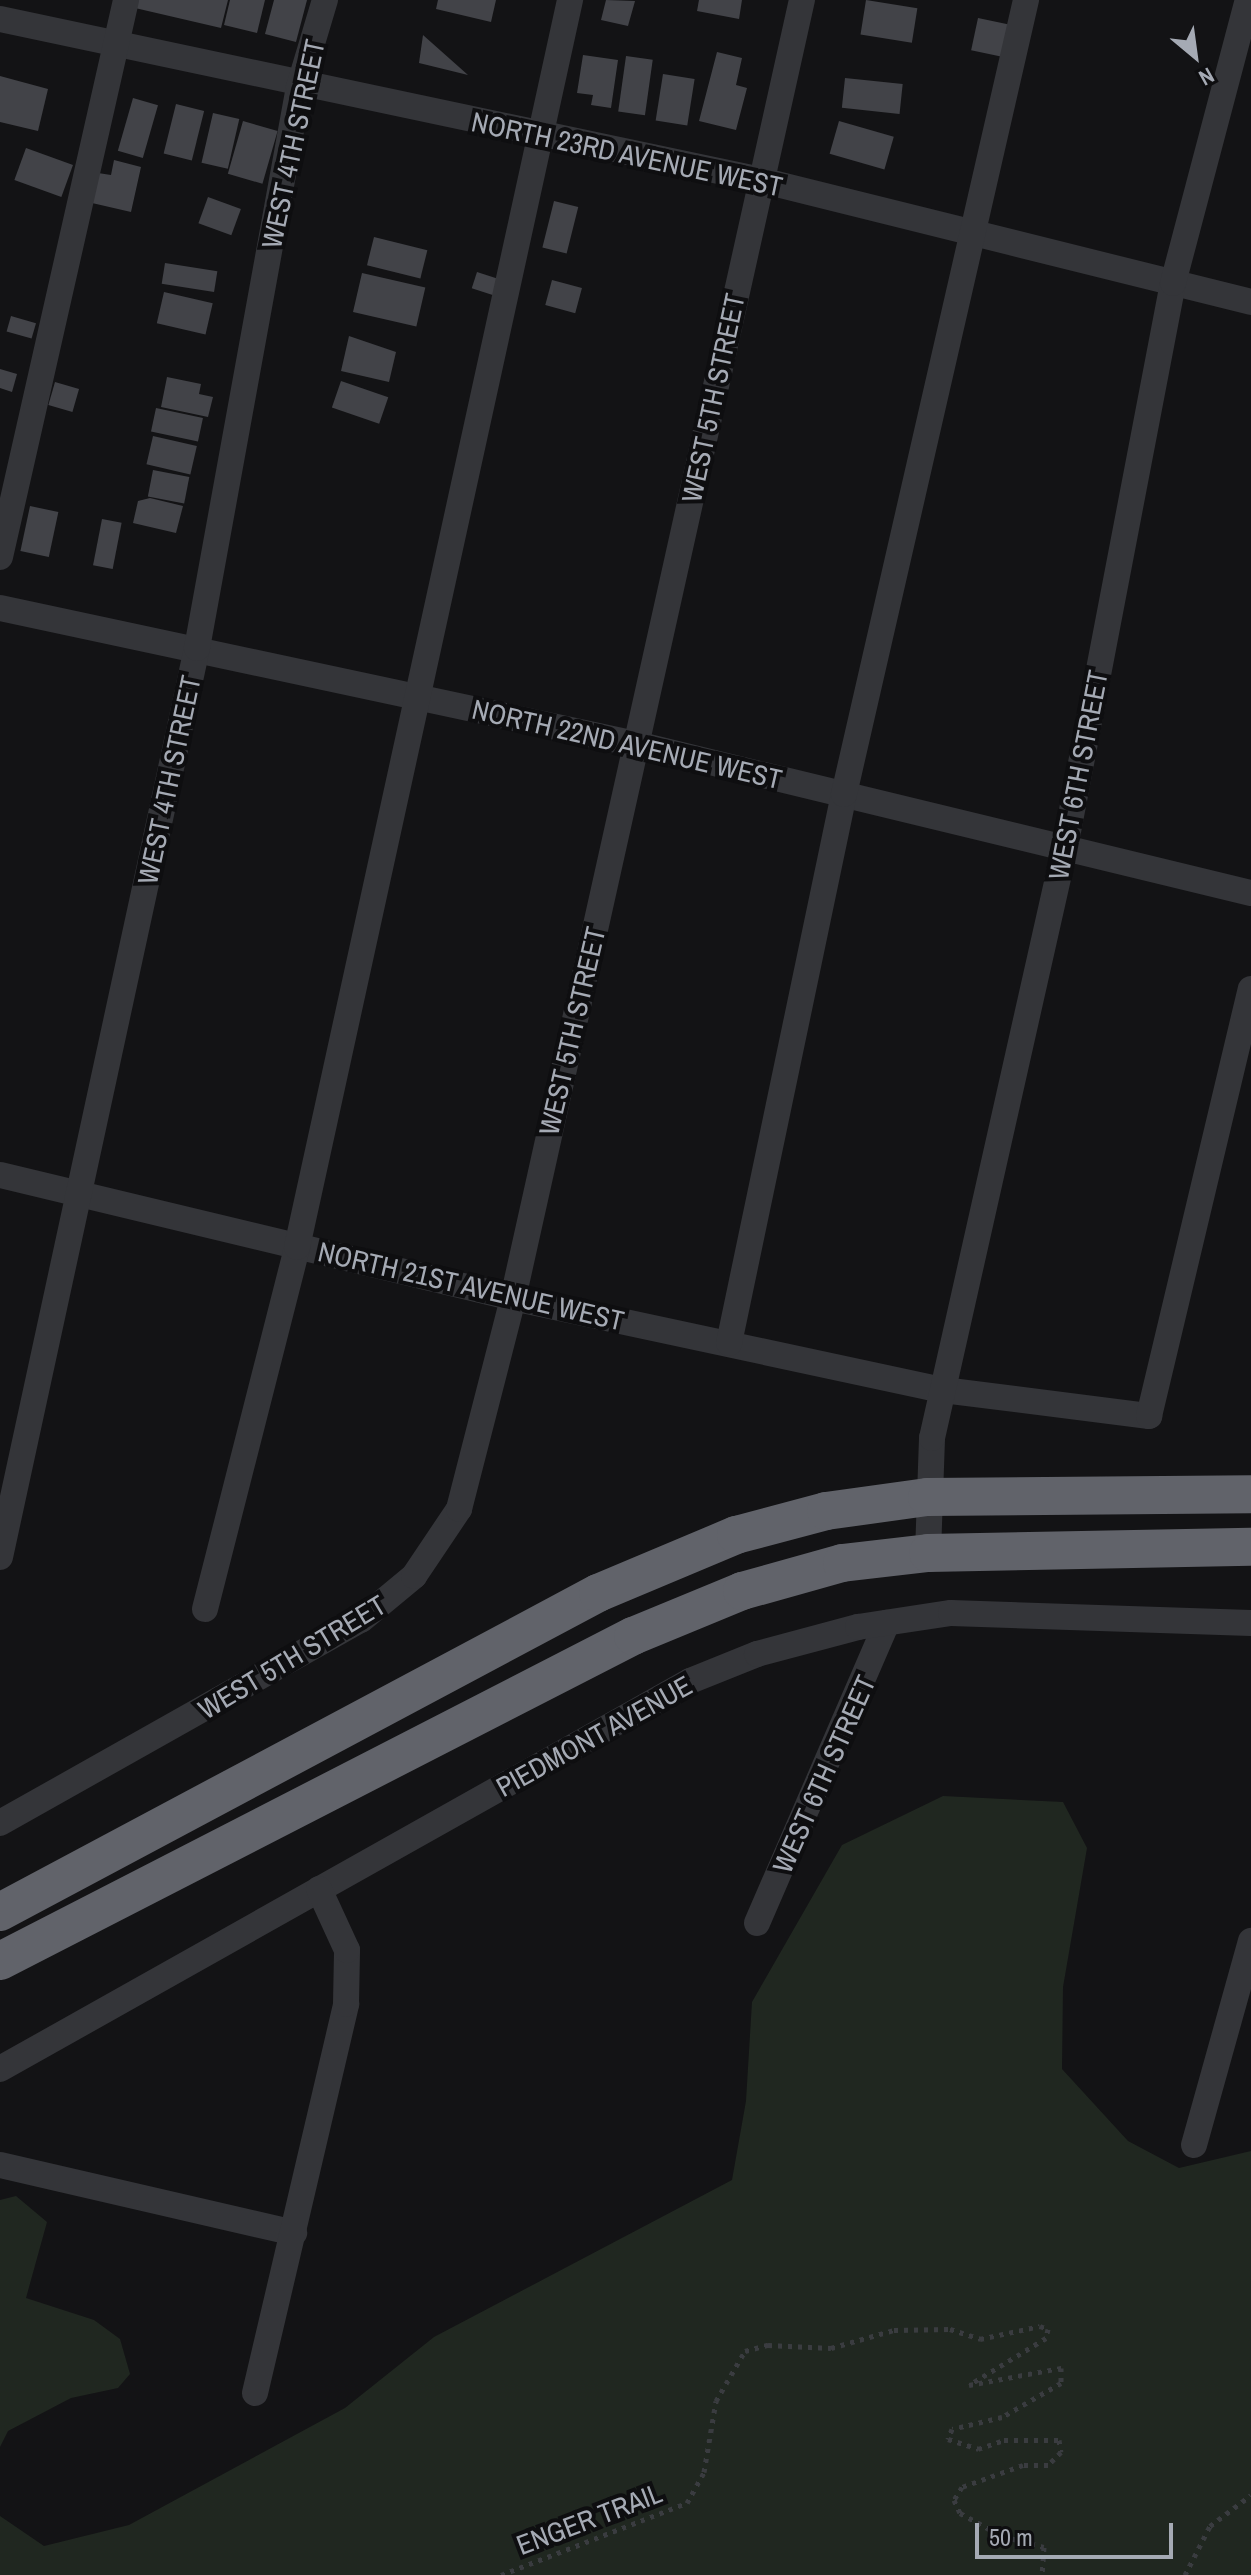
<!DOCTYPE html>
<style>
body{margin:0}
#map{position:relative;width:1251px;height:2575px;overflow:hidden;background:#131315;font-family:"Archivo Narrow",sans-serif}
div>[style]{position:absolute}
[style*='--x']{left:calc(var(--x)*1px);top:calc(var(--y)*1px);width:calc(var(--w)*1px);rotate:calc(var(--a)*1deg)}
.green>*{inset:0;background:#202720}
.building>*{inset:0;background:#424348;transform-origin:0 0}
.path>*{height:5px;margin-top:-2.5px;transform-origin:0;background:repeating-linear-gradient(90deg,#3a3c40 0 4px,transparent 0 10px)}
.minor>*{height:26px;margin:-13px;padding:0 13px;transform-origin:13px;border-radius:13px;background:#343539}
.highway>*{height:38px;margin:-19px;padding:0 19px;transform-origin:19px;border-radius:19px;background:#61636a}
span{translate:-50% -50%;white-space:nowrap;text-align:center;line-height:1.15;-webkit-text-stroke:8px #0e0e10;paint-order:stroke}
.street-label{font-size:28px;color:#a5aab4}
.north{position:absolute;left:1155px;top:16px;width:80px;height:80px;-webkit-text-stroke:6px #0e0e10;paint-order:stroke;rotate:151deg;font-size:22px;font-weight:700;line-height:32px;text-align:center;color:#a5aab4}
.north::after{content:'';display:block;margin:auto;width:28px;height:36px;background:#a5aab4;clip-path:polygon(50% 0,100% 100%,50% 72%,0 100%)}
.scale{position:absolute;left:975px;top:2523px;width:198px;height:36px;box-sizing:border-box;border:4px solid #a5aab4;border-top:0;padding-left:10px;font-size:24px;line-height:28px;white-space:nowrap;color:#a5aab4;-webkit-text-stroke:6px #0e0e10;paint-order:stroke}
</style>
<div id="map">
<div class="green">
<div style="clip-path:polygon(943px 1796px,1063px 1802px,1087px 1848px,1063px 1987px,1062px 2069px,1128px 2141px,1179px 2168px,1251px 2151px,1251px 2575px,0 2575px,0 2516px,44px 2546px,129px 2525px,345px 2408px,434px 2337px,732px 2180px,746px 2101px,752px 2002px,842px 1845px)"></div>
<div style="clip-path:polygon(16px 2196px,47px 2222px,26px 2298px,94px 2320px,120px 2339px,130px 2374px,118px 2388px,71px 2398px,8px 2431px,0 2447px,0 2200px)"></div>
</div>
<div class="building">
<div style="clip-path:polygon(137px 0,228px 0,221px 28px,135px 8px)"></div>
<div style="clip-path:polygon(230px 0,265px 0,257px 33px,224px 25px)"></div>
<div style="clip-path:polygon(274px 0,307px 0,296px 42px,265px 34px)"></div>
<div style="clip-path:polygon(438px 0,496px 0,491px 22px,436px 9px)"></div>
<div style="clip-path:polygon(606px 0,635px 1px,628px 26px,601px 20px)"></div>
<div style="clip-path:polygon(699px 0,742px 0,739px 19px,697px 11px)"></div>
<div style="left:866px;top:0;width:52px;height:35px;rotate:9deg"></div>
<div style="left:978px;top:18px;width:34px;height:33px;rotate:12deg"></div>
<div style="clip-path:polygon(423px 35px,468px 75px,419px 63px)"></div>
<div style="clip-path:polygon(717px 52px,742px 58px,736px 85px,747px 88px,736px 130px,699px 121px)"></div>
<div style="clip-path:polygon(583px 55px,618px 60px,611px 108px,591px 105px,593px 95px,577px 93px)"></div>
<div style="left:626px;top:56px;width:27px;height:56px;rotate:8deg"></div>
<div style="left:663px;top:74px;width:32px;height:47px;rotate:9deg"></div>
<div style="clip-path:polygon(0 76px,48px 89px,38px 131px,0 122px)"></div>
<div style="left:845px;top:78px;width:58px;height:30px;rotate:6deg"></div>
<div style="left:133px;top:98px;width:26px;height:55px;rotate:16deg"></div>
<div style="left:176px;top:104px;width:29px;height:51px;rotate:14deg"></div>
<div style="left:213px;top:113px;width:27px;height:51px;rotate:13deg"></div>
<div style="left:243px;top:121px;width:36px;height:55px;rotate:16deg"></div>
<div style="left:839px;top:121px;width:57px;height:34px;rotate:16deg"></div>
<div style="left:26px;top:148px;width:50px;height:34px;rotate:20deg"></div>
<div style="clip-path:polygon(114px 160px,141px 167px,131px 212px,92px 203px,98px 173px,111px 175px)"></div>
<div style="left:208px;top:197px;width:35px;height:28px;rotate:20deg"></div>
<div style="left:554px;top:201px;width:25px;height:48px;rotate:14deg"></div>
<div style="left:374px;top:237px;width:55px;height:29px;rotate:14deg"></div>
<div style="left:165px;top:263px;width:53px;height:21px;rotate:9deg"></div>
<div style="left:477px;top:272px;width:26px;height:17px;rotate:18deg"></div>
<div style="left:362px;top:273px;width:65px;height:40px;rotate:13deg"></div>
<div style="left:552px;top:280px;width:31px;height:26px;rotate:15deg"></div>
<div style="left:164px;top:292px;width:50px;height:32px;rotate:13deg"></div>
<div style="left:11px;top:316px;width:26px;height:16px;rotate:16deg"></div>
<div style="clip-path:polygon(349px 336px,396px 352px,389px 382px,341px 371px)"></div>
<div style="clip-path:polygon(0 369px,17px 374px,12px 392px,0 388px)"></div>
<div style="clip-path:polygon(167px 377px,201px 384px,199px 394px,213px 397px,208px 417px,161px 407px)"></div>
<div style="left:341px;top:381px;width:50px;height:28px;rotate:19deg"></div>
<div style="left:55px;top:382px;width:25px;height:24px;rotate:16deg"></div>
<div style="left:156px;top:408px;width:48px;height:24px;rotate:12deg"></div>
<div style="left:153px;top:436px;width:45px;height:29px;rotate:13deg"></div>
<div style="left:153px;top:470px;width:37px;height:27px;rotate:11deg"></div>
<div style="clip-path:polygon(150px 498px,183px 506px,176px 533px,133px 523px,138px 501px)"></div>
<div style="left:30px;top:506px;width:29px;height:46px;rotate:12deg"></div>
<div style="left:102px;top:519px;width:20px;height:47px;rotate:11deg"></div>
</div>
<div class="path">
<div style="--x:501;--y:2575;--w:199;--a:-21.2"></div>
<div style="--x:687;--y:2503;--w:35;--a:-61"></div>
<div style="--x:704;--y:2472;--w:72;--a:-80.4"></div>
<div style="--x:716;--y:2401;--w:58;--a:-59.9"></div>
<div style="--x:745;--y:2351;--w:24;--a:-15"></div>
<div style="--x:768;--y:2345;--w:63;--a:2.7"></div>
<div style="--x:831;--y:2348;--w:66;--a:-15.9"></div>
<div style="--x:894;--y:2330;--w:56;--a:-1"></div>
<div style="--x:950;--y:2329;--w:32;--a:18"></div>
<div style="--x:980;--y:2339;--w:61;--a:-12.2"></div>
<div style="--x:1040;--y:2326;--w:9;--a:21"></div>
<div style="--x:1048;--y:2329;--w:9;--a:103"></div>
<div style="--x:1046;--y:2338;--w:90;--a:148.6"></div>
<div style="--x:969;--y:2385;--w:94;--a:-10.5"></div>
<div style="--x:1061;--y:2368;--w:15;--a:90"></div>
<div style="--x:1061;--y:2383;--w:68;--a:150"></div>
<div style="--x:1002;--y:2417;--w:51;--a:166.5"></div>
<div style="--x:952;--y:2429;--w:11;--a:112"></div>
<div style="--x:948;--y:2439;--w:32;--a:18"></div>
<div style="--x:978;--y:2449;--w:28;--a:-19"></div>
<div style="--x:1004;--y:2440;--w:55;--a:0"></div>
<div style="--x:1059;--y:2440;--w:12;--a:81"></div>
<div style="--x:1061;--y:2452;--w:18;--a:135"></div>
<div style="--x:1048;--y:2465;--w:25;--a:180"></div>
<div style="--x:1023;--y:2465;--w:65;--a:160.2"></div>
<div style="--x:962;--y:2487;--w:15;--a:122"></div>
<div style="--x:954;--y:2500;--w:14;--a:65"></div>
<div style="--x:960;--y:2513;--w:48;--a:28.7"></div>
<div style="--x:1002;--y:2536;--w:43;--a:14.7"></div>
<div style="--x:1044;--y:2547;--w:28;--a:94"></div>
<div style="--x:1185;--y:2575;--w:55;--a:-63"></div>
<div style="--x:1210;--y:2526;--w:51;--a:-37.1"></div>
</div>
<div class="minor">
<div style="--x:0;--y:19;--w:778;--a:11.95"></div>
<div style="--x:761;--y:180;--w:505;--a:13.98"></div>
<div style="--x:0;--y:557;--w:571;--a:-77.25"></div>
<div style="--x:0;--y:608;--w:650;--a:12.07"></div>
<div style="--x:636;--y:744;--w:633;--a:13.62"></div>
<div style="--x:0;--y:1175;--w:528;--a:13.48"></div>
<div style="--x:513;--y:1298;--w:440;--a:12.1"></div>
<div style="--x:943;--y:1390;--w:208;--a:7.2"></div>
<div style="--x:1149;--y:1416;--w:439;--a:-76.6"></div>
<div style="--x:729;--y:1343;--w:561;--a:-78.17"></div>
<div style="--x:844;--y:794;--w:815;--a:-77.09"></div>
<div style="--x:928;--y:1553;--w:115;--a:-88"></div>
<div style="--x:932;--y:1438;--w:606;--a:-77.32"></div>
<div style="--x:1065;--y:847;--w:574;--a:-79.16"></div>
<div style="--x:1173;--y:283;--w:293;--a:-75.2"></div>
<div style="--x:0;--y:1557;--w:930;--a:-77.77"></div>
<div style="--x:197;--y:648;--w:570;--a:-79.7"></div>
<div style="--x:299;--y:87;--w:91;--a:-73.4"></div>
<div style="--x:205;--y:1609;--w:374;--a:-75.7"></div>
<div style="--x:297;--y:1247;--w:1277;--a:-77.65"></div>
<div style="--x:0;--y:1823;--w:414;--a:-29.4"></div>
<div style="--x:361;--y:1620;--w:69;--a:-39.7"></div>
<div style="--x:414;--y:1576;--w:81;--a:-56.1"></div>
<div style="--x:459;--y:1509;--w:218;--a:-75.6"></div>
<div style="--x:513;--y:1298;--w:1330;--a:-77.45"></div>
<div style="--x:757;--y:1923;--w:327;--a:-66.6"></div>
<div style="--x:0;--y:2069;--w:792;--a:-29.35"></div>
<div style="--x:690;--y:1681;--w:72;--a:-21.9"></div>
<div style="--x:757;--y:1654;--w:105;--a:-15"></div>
<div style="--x:858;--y:1627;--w:94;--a:-8.6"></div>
<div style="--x:951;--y:1613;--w:300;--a:1.9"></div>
<div style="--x:1194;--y:2145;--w:212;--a:-74.4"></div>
<div style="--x:0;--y:2165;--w:302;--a:13"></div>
<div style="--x:255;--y:2393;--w:400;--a:-76.8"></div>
<div style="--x:346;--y:2004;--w:54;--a:-88.9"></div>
<div style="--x:347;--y:1950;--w:67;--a:-114.7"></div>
</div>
<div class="highway">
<div style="--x:0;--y:1912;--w:678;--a:-28.08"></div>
<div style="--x:598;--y:1593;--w:150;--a:-22.8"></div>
<div style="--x:736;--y:1535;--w:93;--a:-14.9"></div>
<div style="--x:826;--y:1511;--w:102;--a:-7.9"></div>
<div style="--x:927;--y:1497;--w:324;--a:-0.5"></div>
<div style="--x:0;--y:1961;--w:712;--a:-27.18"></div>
<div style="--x:633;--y:1636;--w:118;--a:-22.4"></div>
<div style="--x:742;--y:1591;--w:104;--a:-15.6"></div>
<div style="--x:842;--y:1563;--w:87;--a:-6.6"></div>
<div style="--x:928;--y:1553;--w:323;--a:-1.1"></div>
</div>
<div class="street-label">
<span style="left:293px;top:144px;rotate:-78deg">WEST 4TH STREET</span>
<span style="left:627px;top:154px;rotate:12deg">NORTH 23RD AVENUE WEST</span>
<span style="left:713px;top:398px;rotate:-78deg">WEST 5TH STREET</span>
<span style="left:627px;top:744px;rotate:13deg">NORTH 22ND AVENUE WEST</span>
<span style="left:1078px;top:775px;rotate:-79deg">WEST 6TH STREET</span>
<span style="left:169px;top:780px;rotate:-78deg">WEST 4TH STREET</span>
<span style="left:572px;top:1031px;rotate:-77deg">WEST 5TH STREET</span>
<span style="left:471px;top:1286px;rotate:13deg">NORTH 21ST AVENUE WEST</span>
<span style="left:292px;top:1657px;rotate:-31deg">WEST 5TH STREET</span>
<span style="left:594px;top:1736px;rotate:-29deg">PIEDMONT AVENUE</span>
<span style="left:824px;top:1774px;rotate:-66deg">WEST 6TH STREET</span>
<span style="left:589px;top:2519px;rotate:-21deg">ENGER TRAIL</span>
</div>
<div class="north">N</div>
<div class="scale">50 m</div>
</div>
